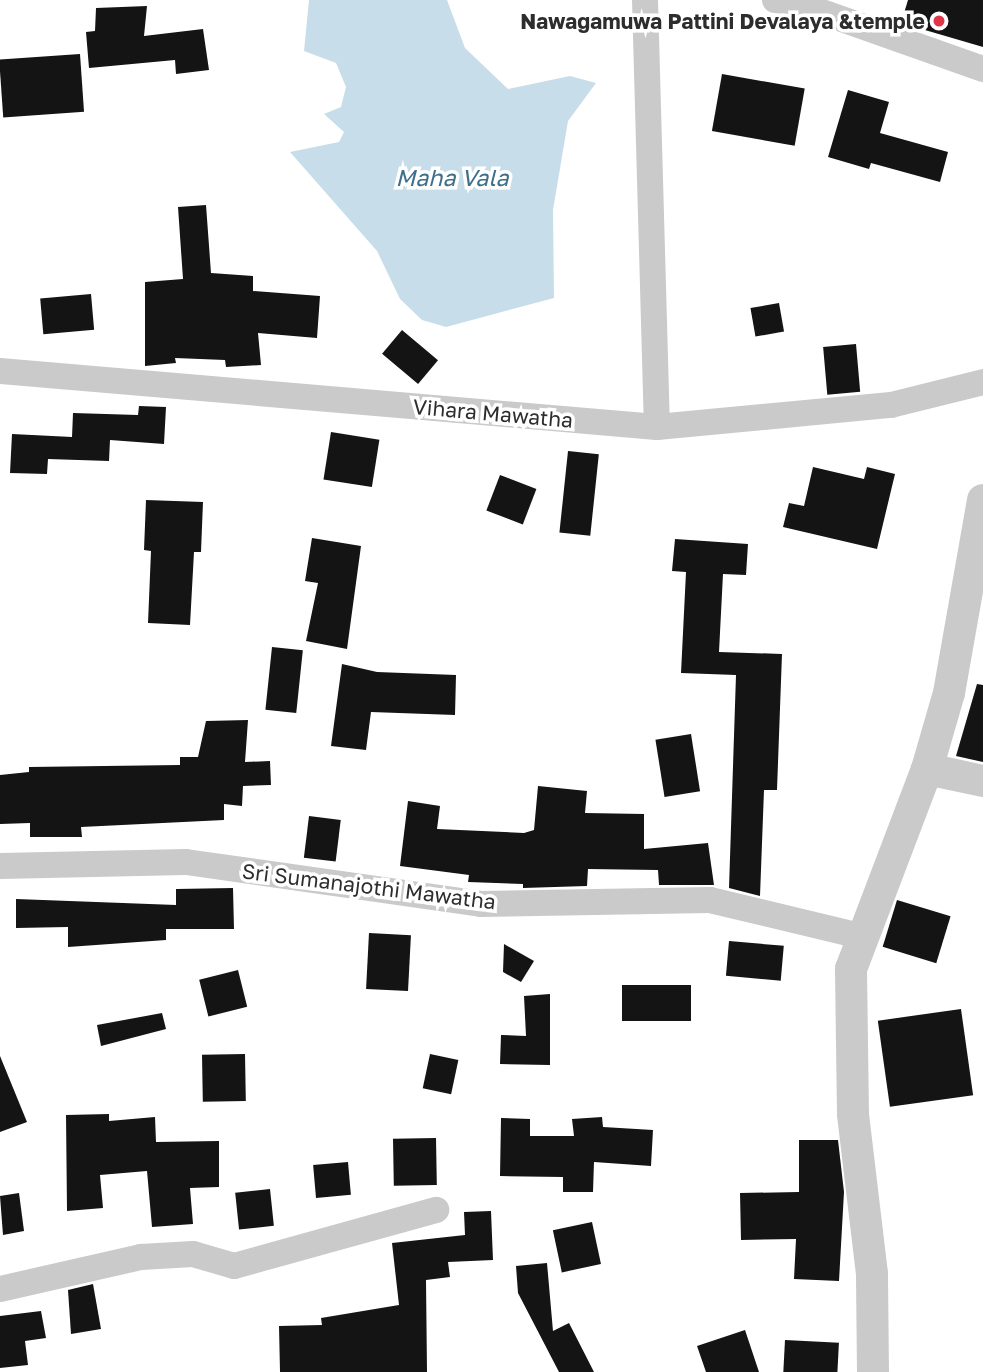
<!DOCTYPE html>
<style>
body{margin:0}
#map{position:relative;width:983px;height:1372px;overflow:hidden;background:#fff;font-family:"Golos Text",sans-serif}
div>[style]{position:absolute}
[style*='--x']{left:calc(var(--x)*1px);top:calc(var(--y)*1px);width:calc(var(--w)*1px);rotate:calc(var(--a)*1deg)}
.water>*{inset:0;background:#c7dde9}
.building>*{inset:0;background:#141414;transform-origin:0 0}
.minor>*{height:26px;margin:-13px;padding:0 13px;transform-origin:13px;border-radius:13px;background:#cacaca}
.tertiary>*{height:32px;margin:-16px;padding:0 16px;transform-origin:16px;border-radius:16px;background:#cacaca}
.dots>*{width:19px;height:19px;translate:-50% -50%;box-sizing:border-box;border:4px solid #fff;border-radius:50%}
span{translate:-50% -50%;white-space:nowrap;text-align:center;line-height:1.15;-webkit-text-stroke:7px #fff;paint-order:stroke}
.poi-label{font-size:21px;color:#2d2d2d;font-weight:700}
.right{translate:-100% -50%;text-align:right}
.street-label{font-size:21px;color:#2d2d2d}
.water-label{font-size:23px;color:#3e708b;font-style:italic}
</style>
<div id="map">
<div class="water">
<div style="clip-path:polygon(309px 0,447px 0,465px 48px,508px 89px,570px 76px,596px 83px,568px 121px,553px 210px,554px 298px,446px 327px,422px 320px,400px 299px,377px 251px,290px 152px,339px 142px,344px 132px,324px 114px,341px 107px,346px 87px,336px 63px,304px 51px)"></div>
</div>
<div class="building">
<div style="clip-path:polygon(908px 0,983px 0,983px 47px,901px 23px)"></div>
<div style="clip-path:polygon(147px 6px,144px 36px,203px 29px,209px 70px,176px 74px,175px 60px,89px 68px,86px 32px,95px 31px,96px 8px)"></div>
<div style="left:80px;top:54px;width:58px;height:81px;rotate:86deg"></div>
<div style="left:722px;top:74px;width:84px;height:58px;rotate:10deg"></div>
<div style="clip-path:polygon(848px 90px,889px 102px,880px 133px,948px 152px,940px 182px,871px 163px,869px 169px,828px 157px)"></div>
<div style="clip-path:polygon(206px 205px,211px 273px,253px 276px,253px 291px,320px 296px,317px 338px,258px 333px,261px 365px,226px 367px,225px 360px,175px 358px,176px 363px,145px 366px,145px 282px,183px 279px,178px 207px)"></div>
<div style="left:91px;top:294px;width:36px;height:51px;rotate:85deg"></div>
<div style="left:779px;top:303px;width:29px;height:29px;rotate:80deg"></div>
<div style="left:402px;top:330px;width:47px;height:31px;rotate:40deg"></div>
<div style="left:856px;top:344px;width:48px;height:33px;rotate:85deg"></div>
<div style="clip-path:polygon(139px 406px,166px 407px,164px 444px,110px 440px,109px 461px,48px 459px,47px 474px,10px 473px,12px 434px,72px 437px,73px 413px,138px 415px)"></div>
<div style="left:331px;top:432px;width:49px;height:48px;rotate:9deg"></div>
<div style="left:568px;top:451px;width:31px;height:82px;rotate:6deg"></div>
<div style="clip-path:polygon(813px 467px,864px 479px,867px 467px,895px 474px,877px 549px,783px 527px,789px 503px,804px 506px)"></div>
<div style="left:500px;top:475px;width:39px;height:38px;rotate:21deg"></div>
<div style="clip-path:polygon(146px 500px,203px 502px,201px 552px,194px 552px,190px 625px,148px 623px,151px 551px,144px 550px)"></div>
<div style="clip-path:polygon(312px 538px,361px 546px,347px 649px,306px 641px,318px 583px,305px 581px)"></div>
<div style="clip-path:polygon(675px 539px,748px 544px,746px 575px,723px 574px,719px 652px,782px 654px,777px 790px,764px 790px,760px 896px,729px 888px,736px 675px,681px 673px,686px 572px,672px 571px)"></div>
<div style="left:272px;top:647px;width:31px;height:63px;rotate:6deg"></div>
<div style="clip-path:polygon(342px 664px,377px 672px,456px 675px,455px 715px,371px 712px,366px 750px,331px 746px)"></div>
<div style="clip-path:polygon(977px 684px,983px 685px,983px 762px,956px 756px)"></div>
<div style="clip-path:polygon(248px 720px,245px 762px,270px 761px,271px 785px,243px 786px,242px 806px,224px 804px,224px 820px,81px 827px,82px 837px,30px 837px,30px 823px,0 824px,0 775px,29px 772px,29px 767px,180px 765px,180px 757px,198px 757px,206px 721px)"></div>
<div style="left:691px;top:734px;width:58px;height:36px;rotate:81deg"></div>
<div style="clip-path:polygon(538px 786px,587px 791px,585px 813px,644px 814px,644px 849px,708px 843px,714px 885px,659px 885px,658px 870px,588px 869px,587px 886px,523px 888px,523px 884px,468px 882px,469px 875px,400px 866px,408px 801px,440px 806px,437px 829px,524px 833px,534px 830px)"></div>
<div style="left:309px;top:816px;width:32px;height:42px;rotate:7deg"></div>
<div style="clip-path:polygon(233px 888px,234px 929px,166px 929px,166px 940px,68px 947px,68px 927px,16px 928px,16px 899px,176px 905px,176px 889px)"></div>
<div style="left:897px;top:900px;width:56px;height:49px;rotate:17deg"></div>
<div style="left:369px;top:933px;width:42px;height:56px;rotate:3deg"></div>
<div style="left:729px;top:941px;width:55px;height:35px;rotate:5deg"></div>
<div style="clip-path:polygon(504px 944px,534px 961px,521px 982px,503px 972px)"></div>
<div style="left:238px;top:970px;width:38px;height:40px;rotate:76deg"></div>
<div style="left:691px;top:985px;width:36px;height:69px;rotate:90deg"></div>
<div style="clip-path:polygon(550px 994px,550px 1065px,500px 1064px,501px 1035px,526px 1036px,524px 996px)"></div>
<div style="left:961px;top:1009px;width:87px;height:84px;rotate:82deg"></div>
<div style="clip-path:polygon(162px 1013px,166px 1029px,101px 1046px,97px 1025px)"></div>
<div style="left:245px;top:1054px;width:47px;height:43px;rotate:89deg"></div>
<div style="left:430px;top:1054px;width:29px;height:35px;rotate:12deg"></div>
<div style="clip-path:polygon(0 1056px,27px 1122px,0 1132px)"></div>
<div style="clip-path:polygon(109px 1114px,109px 1121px,155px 1117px,156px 1142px,219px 1141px,219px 1187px,190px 1188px,193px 1224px,152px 1227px,147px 1171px,100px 1175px,103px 1208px,67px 1211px,66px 1115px)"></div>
<div style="clip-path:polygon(602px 1117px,603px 1127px,653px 1130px,651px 1166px,594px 1162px,593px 1192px,563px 1192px,563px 1177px,500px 1176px,501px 1118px,530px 1119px,530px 1136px,574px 1136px,572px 1119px)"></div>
<div style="left:436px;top:1138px;width:47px;height:43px;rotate:89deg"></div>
<div style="clip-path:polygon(799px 1140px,838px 1140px,844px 1192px,839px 1281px,794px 1279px,796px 1239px,741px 1240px,740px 1193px,799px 1192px)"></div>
<div style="left:348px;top:1162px;width:33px;height:35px;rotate:85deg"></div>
<div style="left:270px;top:1189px;width:37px;height:35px;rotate:84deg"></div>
<div style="clip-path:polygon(19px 1193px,24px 1231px,3px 1235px,0 1196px)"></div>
<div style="clip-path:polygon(491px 1211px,493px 1260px,448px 1262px,450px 1277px,426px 1280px,427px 1372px,280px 1372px,279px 1326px,322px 1325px,321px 1318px,399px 1305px,392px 1243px,465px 1235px,464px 1212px)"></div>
<div style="left:592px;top:1222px;width:43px;height:40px;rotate:78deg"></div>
<div style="clip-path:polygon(547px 1263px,553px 1331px,569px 1323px,594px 1372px,559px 1372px,518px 1293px,516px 1266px)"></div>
<div style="clip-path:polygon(93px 1284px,101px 1329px,71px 1334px,68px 1290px)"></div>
<div style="clip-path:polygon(41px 1311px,46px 1338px,25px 1341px,28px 1365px,0 1368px,0 1316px)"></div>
<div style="clip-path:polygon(745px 1330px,759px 1372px,706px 1372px,697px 1346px)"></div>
<div style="left:785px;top:1340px;width:54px;height:32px;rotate:3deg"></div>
</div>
<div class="minor">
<div style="--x:645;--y:0;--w:427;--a:88.4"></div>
<div style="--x:775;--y:0;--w:27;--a:10"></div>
<div style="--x:802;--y:5;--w:192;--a:19.5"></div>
<div style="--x:0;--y:371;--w:659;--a:4.87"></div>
<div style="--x:657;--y:427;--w:235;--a:-5.4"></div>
<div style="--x:891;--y:405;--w:95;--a:-14"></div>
<div style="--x:0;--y:866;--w:186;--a:-1.2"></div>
<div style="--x:186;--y:862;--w:298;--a:8.1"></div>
<div style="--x:481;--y:904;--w:229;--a:-1"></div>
<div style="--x:710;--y:900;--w:154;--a:13.5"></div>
<div style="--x:0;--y:1289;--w:145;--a:-12.8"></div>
<div style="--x:141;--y:1257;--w:52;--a:-3.3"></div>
<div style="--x:193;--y:1254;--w:43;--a:16.3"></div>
<div style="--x:234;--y:1266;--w:210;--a:-15.5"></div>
</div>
<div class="tertiary">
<div style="--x:927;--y:769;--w:57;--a:12.1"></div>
<div style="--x:873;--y:1372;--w:98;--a:-90.6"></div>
<div style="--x:872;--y:1274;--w:161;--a:-96.8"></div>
<div style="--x:853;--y:1114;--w:145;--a:-90.8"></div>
<div style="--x:851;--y:969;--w:214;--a:-69.2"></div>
<div style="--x:927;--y:769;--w:79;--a:-73.9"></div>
<div style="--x:949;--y:693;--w:196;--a:-80"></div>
</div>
<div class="dots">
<div style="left:939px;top:21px;background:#de3548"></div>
</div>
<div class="poi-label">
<span class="right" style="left:925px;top:21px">Nawagamuwa Pattini Devalaya &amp;temple</span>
</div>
<div class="street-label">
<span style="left:493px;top:413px;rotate:5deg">Vihara Mawatha</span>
<span style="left:369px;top:886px;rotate:7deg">Sri Sumanajothi Mawatha</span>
</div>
<div class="water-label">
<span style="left:452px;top:177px">Maha Vala</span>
</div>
</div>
